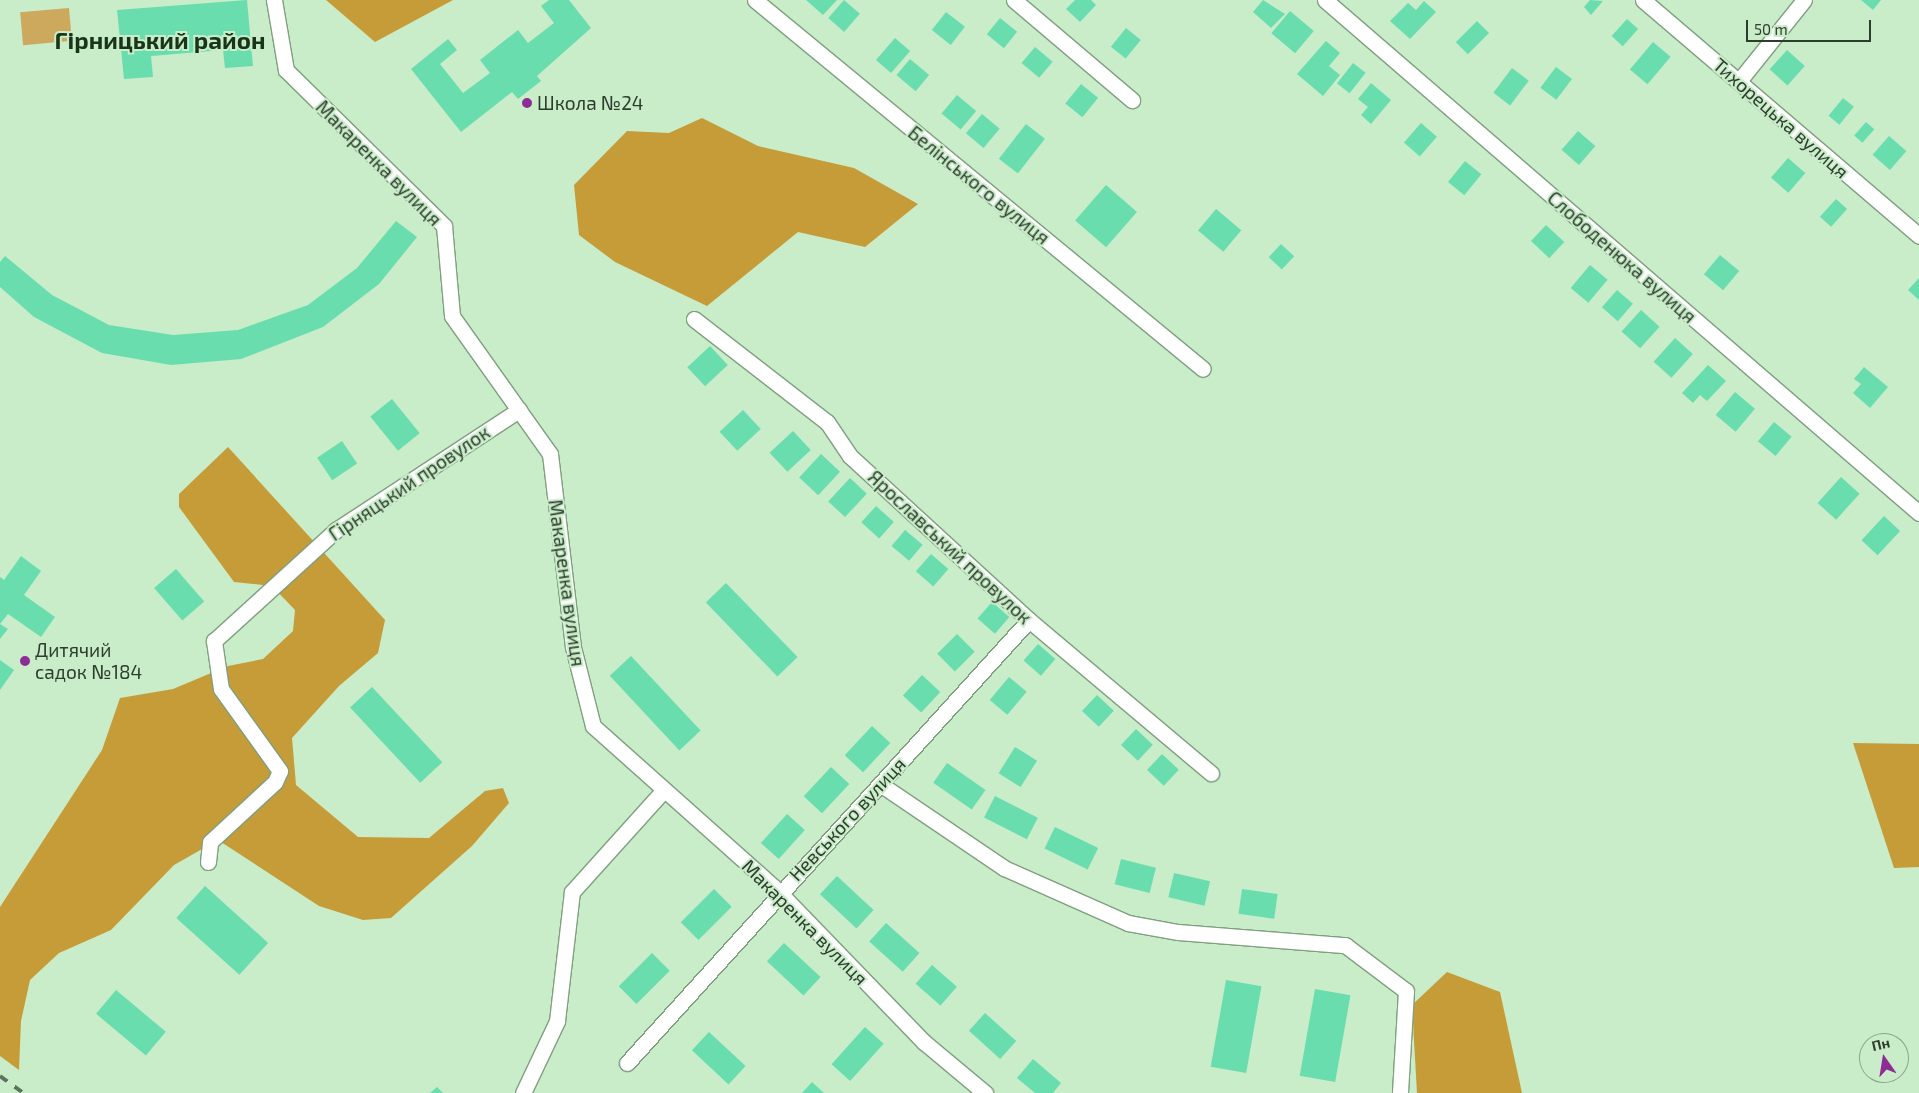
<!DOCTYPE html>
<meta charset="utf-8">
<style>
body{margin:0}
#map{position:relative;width:1919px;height:1093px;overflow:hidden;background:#c9ecc9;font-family:"Exo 2",sans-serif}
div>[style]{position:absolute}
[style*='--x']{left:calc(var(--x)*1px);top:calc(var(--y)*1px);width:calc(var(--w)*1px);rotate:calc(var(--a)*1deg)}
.green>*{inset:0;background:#cda95d;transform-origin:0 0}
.forest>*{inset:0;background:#c69c38}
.building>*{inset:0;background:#6addaf;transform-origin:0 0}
.roads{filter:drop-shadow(1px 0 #7f9f7f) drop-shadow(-1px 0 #7f9f7f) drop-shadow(0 1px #7f9f7f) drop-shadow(0 -1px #7f9f7f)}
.street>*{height:15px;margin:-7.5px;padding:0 7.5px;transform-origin:7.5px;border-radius:7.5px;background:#fff}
.rail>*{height:4px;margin-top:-2px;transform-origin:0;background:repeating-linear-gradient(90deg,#5e735e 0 9px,transparent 0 18px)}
.dots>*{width:14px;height:14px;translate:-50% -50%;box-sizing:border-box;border:2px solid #c9ecc9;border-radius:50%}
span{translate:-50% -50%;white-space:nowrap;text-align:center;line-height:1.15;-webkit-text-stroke:4px #c9ecc9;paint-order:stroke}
.poi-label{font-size:19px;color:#2e3c2e}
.left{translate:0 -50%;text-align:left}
.street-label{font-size:19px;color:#2e3c2e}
.district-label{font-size:24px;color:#183419;font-weight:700}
.north{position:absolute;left:1859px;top:1033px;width:50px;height:50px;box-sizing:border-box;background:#c9ecc9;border:1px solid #8ba68b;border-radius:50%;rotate:347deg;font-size:14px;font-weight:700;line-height:20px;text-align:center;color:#2e3c2e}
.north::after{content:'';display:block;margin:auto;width:18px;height:22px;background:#8d2c94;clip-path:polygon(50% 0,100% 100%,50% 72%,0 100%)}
.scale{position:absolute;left:1746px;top:20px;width:125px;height:22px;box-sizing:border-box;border:2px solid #2e3c2e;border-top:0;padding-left:6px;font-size:15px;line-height:18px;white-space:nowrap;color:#2e3c2e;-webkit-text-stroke:4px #c9ecc9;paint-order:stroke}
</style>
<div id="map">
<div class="green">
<div style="left:69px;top:8px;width:33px;height:49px;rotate:85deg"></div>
</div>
<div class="forest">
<div style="clip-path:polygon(326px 0,453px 0,375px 42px)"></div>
<div style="clip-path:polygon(702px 118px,758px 146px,854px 168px,918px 204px,865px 247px,798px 232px,707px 306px,615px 262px,579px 235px,574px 185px,627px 131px,669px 133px)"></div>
<div style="clip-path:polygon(228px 447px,385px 620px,378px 653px,339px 686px,292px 738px,296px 785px,358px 837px,429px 838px,485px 791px,503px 788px,509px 803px,472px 846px,391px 918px,363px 920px,319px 906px,218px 840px,174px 865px,111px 930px,59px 953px,30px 980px,21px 1021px,19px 1070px,0 1056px,0 907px,102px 750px,120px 698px,173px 689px,228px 666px,263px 659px,293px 631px,295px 610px,272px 586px,234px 582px,179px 507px,179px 494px)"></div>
<div style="clip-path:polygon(1853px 743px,1919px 744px,1919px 867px,1894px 868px)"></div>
<div style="clip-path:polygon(1447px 972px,1500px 992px,1522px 1093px,1417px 1093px,1412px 1005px)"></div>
</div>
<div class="building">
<div style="clip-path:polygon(247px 0,253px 66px,225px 68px,223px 50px,151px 56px,153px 77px,124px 79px,117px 10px)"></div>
<div style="clip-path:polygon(549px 0,569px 0,591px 28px,537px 76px,541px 81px,518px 99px,512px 92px,461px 132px,411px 69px,448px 39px,457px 50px,440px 64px,463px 93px,490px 73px,480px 60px,518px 30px,528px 43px,554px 23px,541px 6px)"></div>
<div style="clip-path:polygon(806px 0,837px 0,823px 15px)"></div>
<div style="left:844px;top:0;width:21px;height:24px;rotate:41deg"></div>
<div style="clip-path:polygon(1075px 0,1091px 0,1096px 5px,1080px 22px,1066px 9px)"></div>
<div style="clip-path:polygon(1263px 0,1285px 14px,1271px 28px,1253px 12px)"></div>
<div style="clip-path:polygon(1590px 0,1603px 1px,1591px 15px,1584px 7px)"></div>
<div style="clip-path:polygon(1861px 0,1881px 0,1873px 10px)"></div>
<div style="clip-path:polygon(1424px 1px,1436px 12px,1410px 39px,1390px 21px,1408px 3px,1416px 10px)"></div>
<div style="left:1290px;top:11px;width:31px;height:29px;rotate:40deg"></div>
<div style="left:946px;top:12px;width:24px;height:23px;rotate:38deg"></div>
<div style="left:1000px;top:18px;width:22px;height:21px;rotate:39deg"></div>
<div style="left:1627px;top:19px;width:15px;height:23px;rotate:42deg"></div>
<div style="left:1477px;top:21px;width:17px;height:30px;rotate:45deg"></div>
<div style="left:1126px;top:28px;width:19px;height:24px;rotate:39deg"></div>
<div style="left:895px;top:38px;width:20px;height:29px;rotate:41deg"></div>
<div style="clip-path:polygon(1326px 41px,1340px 53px,1329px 66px,1340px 75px,1323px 96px,1297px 74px)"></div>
<div style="left:1653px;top:42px;width:23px;height:36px;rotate:40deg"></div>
<div style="left:1035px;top:47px;width:23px;height:21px;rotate:40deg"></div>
<div style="left:1787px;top:50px;width:24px;height:26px;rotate:42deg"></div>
<div style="left:910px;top:59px;width:25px;height:21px;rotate:40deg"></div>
<div style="left:1353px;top:63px;width:16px;height:26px;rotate:38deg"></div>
<div style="left:1556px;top:67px;width:20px;height:26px;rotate:37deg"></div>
<div style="left:1512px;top:68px;width:21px;height:31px;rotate:37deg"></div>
<div style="clip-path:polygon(1371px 83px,1391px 100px,1371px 124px,1361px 115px,1368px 107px,1358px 99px)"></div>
<div style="left:1081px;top:84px;width:22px;height:25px;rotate:39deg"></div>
<div style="left:957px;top:95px;width:25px;height:24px;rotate:40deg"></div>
<div style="left:1843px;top:98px;width:14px;height:23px;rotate:39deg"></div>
<div style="left:982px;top:114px;width:23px;height:25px;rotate:40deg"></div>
<div style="left:1866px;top:122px;width:11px;height:18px;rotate:41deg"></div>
<div style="left:1421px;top:123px;width:21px;height:26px;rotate:41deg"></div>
<div style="left:1026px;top:124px;width:24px;height:44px;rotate:38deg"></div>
<div style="left:1578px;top:131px;width:23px;height:25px;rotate:41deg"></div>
<div style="left:1889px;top:136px;width:23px;height:25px;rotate:41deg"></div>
<div style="left:1788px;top:158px;width:23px;height:26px;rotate:41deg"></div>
<div style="left:1465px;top:161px;width:21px;height:27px;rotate:39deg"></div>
<div style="left:1106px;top:185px;width:41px;height:47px;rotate:41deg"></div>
<div style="left:1836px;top:199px;width:15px;height:24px;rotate:42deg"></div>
<div style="left:1216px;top:209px;width:33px;height:28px;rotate:40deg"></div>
<div style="clip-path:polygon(396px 221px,417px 237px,379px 284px,323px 327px,241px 359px,171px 365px,102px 353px,34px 317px,0 287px,0 262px,5px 256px,52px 295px,109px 325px,173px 335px,238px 330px,308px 305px,357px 268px)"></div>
<div style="left:1546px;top:225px;width:25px;height:22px;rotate:43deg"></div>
<div style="left:1281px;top:244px;width:18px;height:18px;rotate:43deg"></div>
<div style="left:1720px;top:255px;width:25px;height:25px;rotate:40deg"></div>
<div style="left:1590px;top:265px;width:23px;height:30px;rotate:40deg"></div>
<div style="clip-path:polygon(1919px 278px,1919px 300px,1908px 290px)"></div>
<div style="left:1617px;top:290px;width:21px;height:23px;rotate:41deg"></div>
<div style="left:1641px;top:310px;width:25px;height:29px;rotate:42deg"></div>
<div style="left:1675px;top:338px;width:24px;height:32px;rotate:42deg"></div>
<div style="left:710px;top:346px;width:26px;height:31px;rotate:47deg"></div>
<div style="clip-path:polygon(1708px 365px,1726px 381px,1707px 401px,1700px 395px,1693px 403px,1682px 393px)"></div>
<div style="clip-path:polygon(1864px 367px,1888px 387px,1870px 408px,1853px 393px,1861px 384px,1854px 379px)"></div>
<div style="left:1735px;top:392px;width:26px;height:30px;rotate:40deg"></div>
<div style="left:392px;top:399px;width:44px;height:28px;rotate:51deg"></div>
<div style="left:743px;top:410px;width:26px;height:32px;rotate:47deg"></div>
<div style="left:1774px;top:422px;width:23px;height:25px;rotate:40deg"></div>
<div style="left:793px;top:431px;width:26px;height:32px;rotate:47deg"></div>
<div style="left:342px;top:441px;width:27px;height:30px;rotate:56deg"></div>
<div style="left:821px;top:454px;width:26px;height:32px;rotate:43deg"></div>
<div style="left:1841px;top:477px;width:25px;height:35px;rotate:42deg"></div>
<div style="left:850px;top:478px;width:23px;height:32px;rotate:43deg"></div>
<div style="left:876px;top:506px;width:24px;height:22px;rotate:42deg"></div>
<div style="left:1884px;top:516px;width:22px;height:33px;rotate:43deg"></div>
<div style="left:905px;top:530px;width:23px;height:21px;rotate:40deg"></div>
<div style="left:931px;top:554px;width:23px;height:23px;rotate:41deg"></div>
<div style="clip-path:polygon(21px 556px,41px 571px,24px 595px,55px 617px,41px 637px,8px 614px,0 624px,8px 629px,0 639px,0 577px,4px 580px)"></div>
<div style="left:176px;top:569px;width:43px;height:29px;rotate:49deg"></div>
<div style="left:726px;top:583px;width:103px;height:28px;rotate:46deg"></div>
<div style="left:992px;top:602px;width:23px;height:22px;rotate:41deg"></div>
<div style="left:957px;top:634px;width:25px;height:28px;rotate:45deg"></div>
<div style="left:1038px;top:644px;width:23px;height:22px;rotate:41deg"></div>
<div style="left:631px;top:656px;width:102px;height:29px;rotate:47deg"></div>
<div style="clip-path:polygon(0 660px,14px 670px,0 690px)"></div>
<div style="left:922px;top:675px;width:25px;height:28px;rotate:43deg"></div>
<div style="left:1009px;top:677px;width:23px;height:30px;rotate:40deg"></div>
<div style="left:372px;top:687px;width:103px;height:30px;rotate:47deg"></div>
<div style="left:1097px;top:695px;width:23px;height:22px;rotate:43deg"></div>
<div style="left:872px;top:726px;width:25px;height:40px;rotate:43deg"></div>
<div style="left:1136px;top:729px;width:23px;height:22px;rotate:43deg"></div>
<div style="left:1015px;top:747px;width:26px;height:31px;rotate:32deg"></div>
<div style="left:1162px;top:754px;width:23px;height:22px;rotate:43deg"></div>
<div style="left:947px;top:763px;width:47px;height:24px;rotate:35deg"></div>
<div style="left:831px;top:767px;width:25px;height:40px;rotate:43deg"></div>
<div style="left:995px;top:796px;width:48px;height:24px;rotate:27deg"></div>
<div style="left:787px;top:814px;width:24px;height:39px;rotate:42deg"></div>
<div style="left:1055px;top:827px;width:48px;height:24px;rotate:26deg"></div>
<div style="left:1121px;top:859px;width:36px;height:26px;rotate:14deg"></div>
<div style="left:1174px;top:873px;width:37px;height:25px;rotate:13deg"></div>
<div style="left:837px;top:876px;width:50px;height:25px;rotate:43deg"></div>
<div style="left:205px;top:886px;width:85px;height:43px;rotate:42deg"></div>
<div style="left:714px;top:889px;width:25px;height:47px;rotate:45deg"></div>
<div style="left:1242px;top:889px;width:36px;height:25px;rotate:8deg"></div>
<div style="left:886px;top:923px;width:45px;height:25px;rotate:42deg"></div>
<div style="left:784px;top:943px;width:50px;height:25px;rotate:43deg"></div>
<div style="left:652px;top:953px;width:25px;height:47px;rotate:45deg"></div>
<div style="left:932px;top:965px;width:33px;height:25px;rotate:41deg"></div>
<div style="left:1226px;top:980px;width:36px;height:88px;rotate:10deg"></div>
<div style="left:1315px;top:989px;width:36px;height:88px;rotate:10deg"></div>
<div style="left:116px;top:990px;width:65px;height:31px;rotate:40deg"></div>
<div style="left:985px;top:1013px;width:42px;height:24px;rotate:42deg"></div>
<div style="left:865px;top:1027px;width:25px;height:50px;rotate:42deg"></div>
<div style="left:709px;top:1032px;width:50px;height:25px;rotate:43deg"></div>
<div style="clip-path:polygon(1033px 1059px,1061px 1083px,1053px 1093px,1035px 1093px,1017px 1078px)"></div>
<div style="clip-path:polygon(812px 1082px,824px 1093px,802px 1093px)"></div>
<div style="clip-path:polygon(437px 1087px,443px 1093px,430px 1093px)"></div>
</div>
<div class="roads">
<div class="street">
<div style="--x:274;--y:0;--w:71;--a:80.3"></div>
<div style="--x:286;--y:70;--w:222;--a:44.6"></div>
<div style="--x:444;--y:226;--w:90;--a:84.9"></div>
<div style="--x:452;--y:316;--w:169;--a:54.6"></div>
<div style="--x:550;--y:454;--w:194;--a:83.2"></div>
<div style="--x:573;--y:647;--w:81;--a:75.8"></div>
<div style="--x:593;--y:726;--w:249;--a:41.7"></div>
<div style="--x:779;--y:892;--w:209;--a:46"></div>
<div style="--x:924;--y:1042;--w:80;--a:39.9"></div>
<div style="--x:755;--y:0;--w:580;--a:39.48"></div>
<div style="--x:1014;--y:0;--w:155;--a:40.3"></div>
<div style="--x:1325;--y:0;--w:785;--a:40.82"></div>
<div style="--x:1643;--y:0;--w:363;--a:40.5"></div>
<div style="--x:1739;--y:81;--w:104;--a:-51.3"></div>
<div style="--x:694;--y:319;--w:168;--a:37.8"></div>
<div style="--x:827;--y:422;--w:41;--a:55.9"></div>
<div style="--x:850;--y:456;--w:243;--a:42.5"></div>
<div style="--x:1029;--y:620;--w:238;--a:40.1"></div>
<div style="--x:880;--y:784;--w:150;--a:34.1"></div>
<div style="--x:1004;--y:868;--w:136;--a:23.9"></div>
<div style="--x:1128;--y:923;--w:51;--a:10.2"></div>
<div style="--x:1178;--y:932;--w:168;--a:4.5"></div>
<div style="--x:1345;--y:945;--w:76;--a:37"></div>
<div style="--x:1406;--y:991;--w:102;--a:93.4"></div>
<div style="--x:208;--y:862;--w:20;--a:-84"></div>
<div style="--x:210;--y:842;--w:88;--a:-42.7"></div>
<div style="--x:275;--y:782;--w:12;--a:-66"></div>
<div style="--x:280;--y:771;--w:101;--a:-125.7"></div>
<div style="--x:221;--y:689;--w:49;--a:-98.3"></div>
<div style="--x:214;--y:641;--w:165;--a:-42.3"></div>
<div style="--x:336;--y:530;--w:219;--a:-33.3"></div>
<div style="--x:627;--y:1063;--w:598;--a:-47.78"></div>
<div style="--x:523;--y:1093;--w:80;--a:-64.7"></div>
<div style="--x:557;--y:1021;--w:130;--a:-83.4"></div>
<div style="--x:572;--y:892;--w:137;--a:-48"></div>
</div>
</div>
<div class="rail">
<div style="--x:0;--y:1076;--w:29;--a:36"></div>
</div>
<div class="dots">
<div style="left:527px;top:103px;background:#8d2c94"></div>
<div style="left:25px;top:661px;background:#8d2c94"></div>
</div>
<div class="poi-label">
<span class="left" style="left:537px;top:103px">Школа №24</span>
<span class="left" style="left:35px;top:661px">Дитячий<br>садок №184</span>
</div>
<div class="street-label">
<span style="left:1781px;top:118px;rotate:41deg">Тихорецька вулиця</span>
<span style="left:379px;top:163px;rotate:45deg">Макаренка вулиця</span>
<span style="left:979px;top:185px;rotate:39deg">Белінського вулиця</span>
<span style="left:1622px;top:257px;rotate:41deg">Слободенюка вулиця</span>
<span style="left:409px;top:483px;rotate:-34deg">Гірняцький провулок</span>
<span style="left:950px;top:547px;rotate:43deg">Ярославський провулок</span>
<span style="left:567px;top:583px;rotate:82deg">Макаренка вулиця</span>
<span style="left:847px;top:819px;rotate:-47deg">Невського вулиця</span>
<span style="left:805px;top:922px;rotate:45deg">Макаренка вулиця</span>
</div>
<div class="district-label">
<span style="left:160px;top:40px">Гірницький район</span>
</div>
<div class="north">Пн</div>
<div class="scale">50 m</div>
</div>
